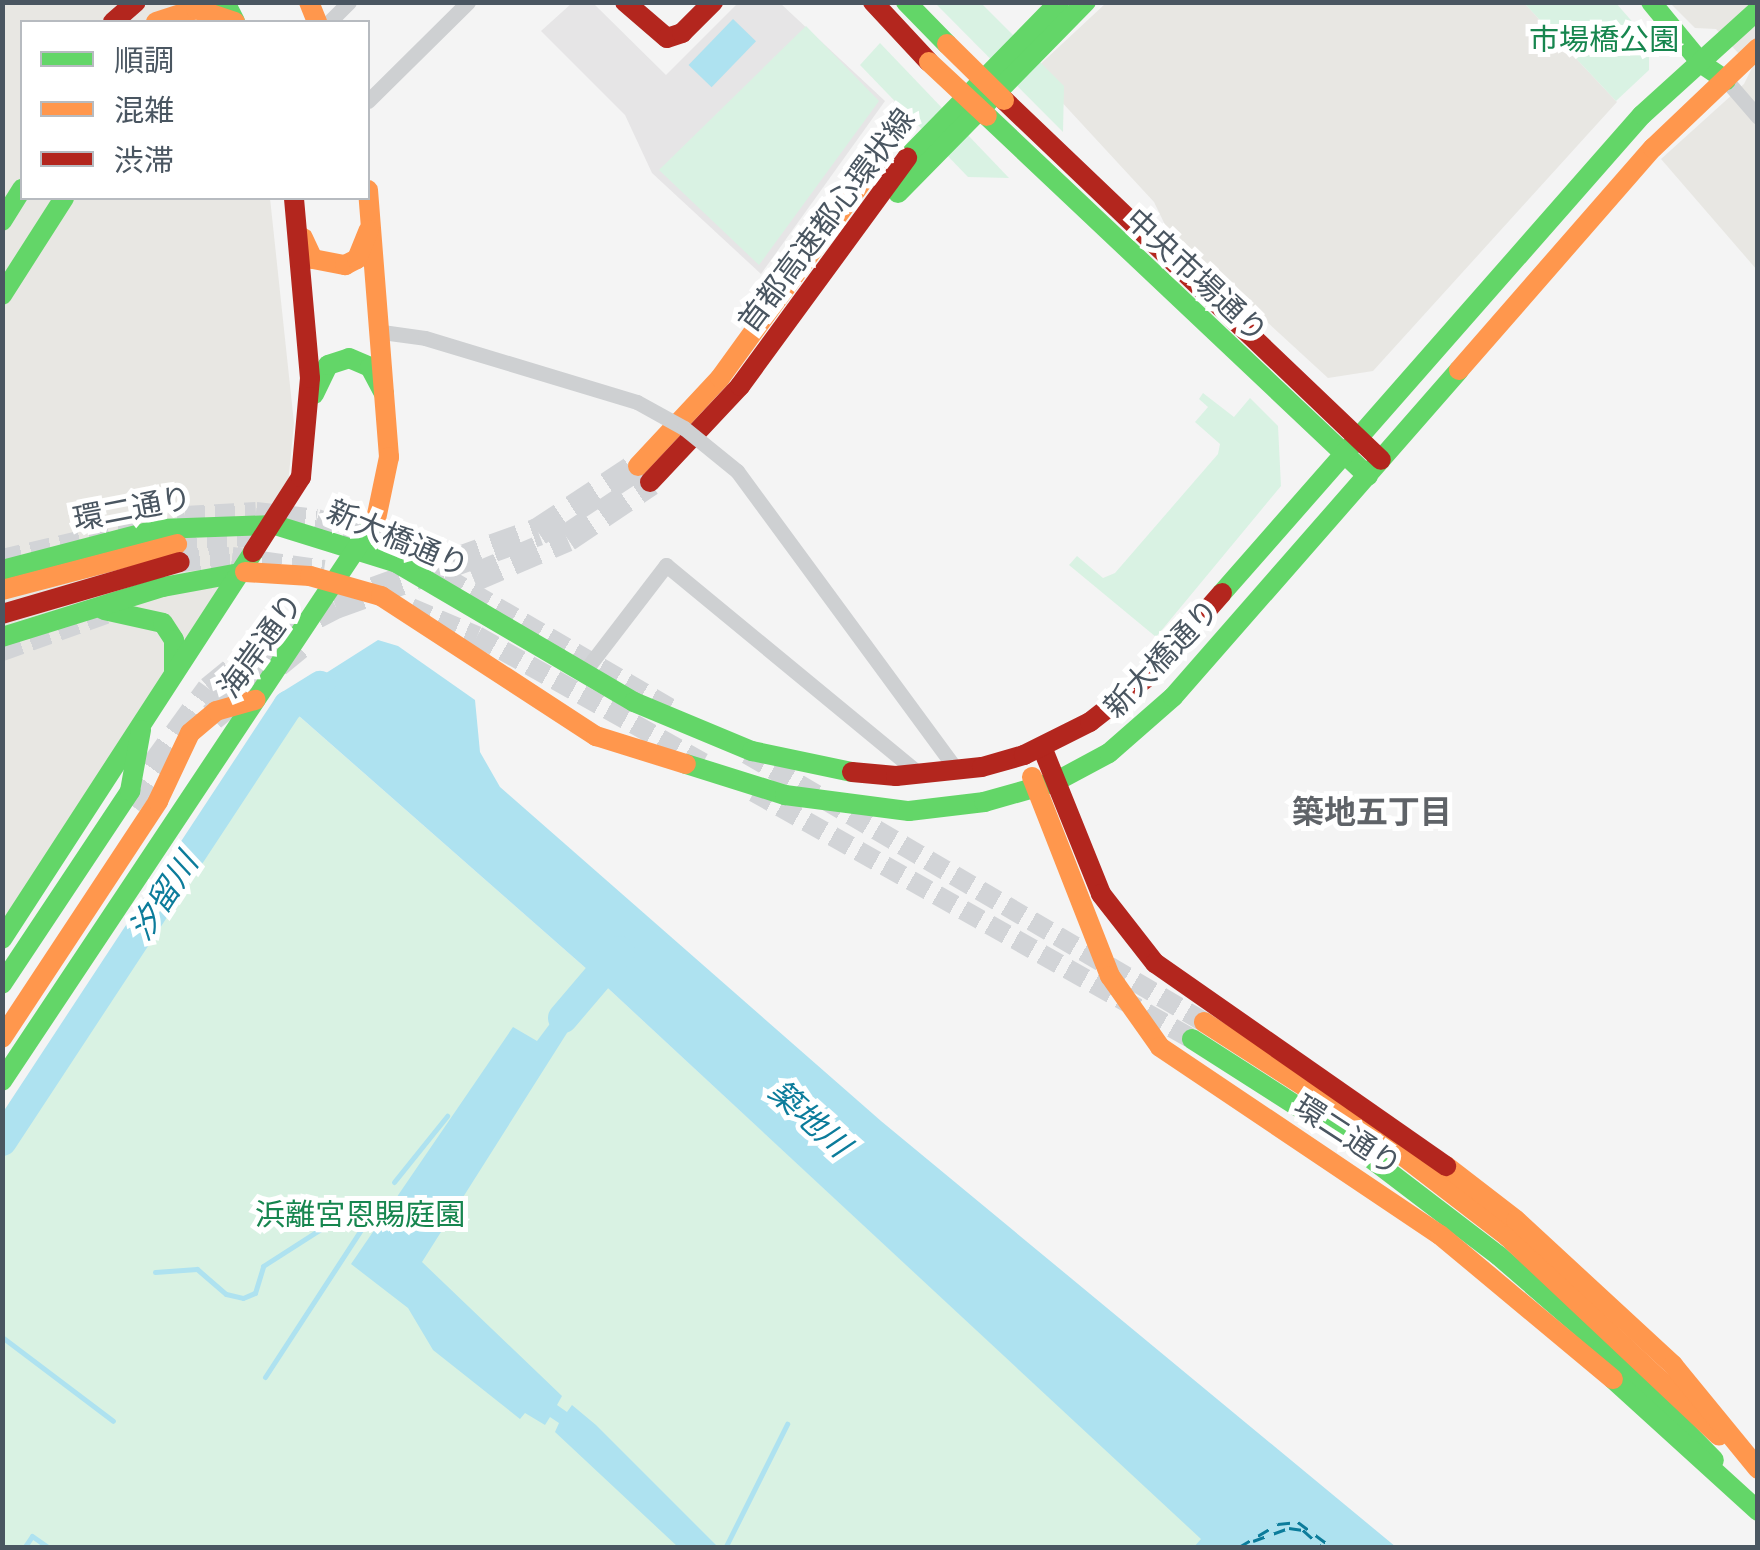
<!DOCTYPE html>
<meta charset="utf-8">
<style>
body{margin:0}
#map{position:relative;width:1760px;height:1550px;overflow:hidden;background:#f4f4f4;font-family:"Titillium Web","Noto Sans JP",sans-serif}
div>[style]{position:absolute}
[style*='--x']{left:calc(var(--x)*1px);top:calc(var(--y)*1px);width:calc(var(--w)*1px);rotate:calc(var(--a)*1deg)}
.commercial>*{inset:0;background:#e8e7e3}
.education>*{inset:0;background:#e6e5e6}
.green>*{inset:0;background:#d9f2e3}
.water>*{inset:0;background:#aee2f0;transform-origin:0 0}
.stream>*{height:5px;margin:-2.5px;padding:0 2.5px;transform-origin:2.5px;border-radius:2.5px;background:#aee2f0}
.river>*{height:30px;margin:-15px;padding:0 15px;transform-origin:15px;border-radius:15px;background:#aee2f0}
.ferry>*{height:2.5px;margin-top:-1.25px;transform-origin:0;background:repeating-linear-gradient(90deg,#0c7c9b 0 12px,transparent 0 22px)}
.secondary-tunnel>*{height:20px;margin-top:-10px;transform-origin:0;background:repeating-linear-gradient(90deg,#d2d4d7 0 20px,transparent 0 30px)}
.highway-tunnel>*{height:28px;margin-top:-14px;transform-origin:0;background:repeating-linear-gradient(90deg,#d2d4d7 0 28px,transparent 0 42px)}
.street>*{height:15px;margin:-7.5px;padding:0 7.5px;transform-origin:7.5px;border-radius:7.5px;background:#ced0d2}
.fast>*{height:20px;margin:-10px;padding:0 10px;transform-origin:10px;border-radius:10px;background:#63d668}
.slow>*{height:20px;margin:-10px;padding:0 10px;transform-origin:10px;border-radius:10px;background:#ff974d}
.jam>*{height:20px;margin:-10px;padding:0 10px;transform-origin:10px;border-radius:10px;background:#b3261e}
.street-bridge>*{height:15px;margin:-7.5px;padding:0 7.5px;transform-origin:7.5px;border-radius:7.5px;background:#ced0d2}
.slow-bridge>*{height:20px;margin:-10px;padding:0 10px;transform-origin:10px;border-radius:10px;background:#ff974d}
span{translate:-50% -50%;white-space:nowrap;text-align:center;line-height:1.15;-webkit-text-stroke:10px #fff;paint-order:stroke}
.park-label{font-size:30px;color:#17864f}
.street-label{font-size:30px;color:#4a5661}
.neighbourhood-label{font-size:32px;color:#5f6368;font-weight:700}
.water-label{font-size:32px;color:#0c7c9b;font-style:italic}
.frame{position:absolute;inset:0;border:5px solid #4a5661;pointer-events:none}
.legend{position:absolute;left:20px;top:20px;width:350px;height:180px;box-sizing:border-box;background:#fff;border:2px solid #b7bbc0;margin:0;padding:12px 18px;list-style:none;font-size:30px;color:#4a5661}
.legend li{display:flex;align-items:center;gap:20px;height:50px}
.legend b{width:50px;border:2px solid #b7bbc0}
</style>
<div id="map">
<div class="commercial">
<div style="clip-path:polygon(3px 3px,205px 3px,214px 22px,22px 22px,22px 198px,270px 198px,294px 423px,288px 484px,3px 924px)"></div>
<div style="clip-path:polygon(1106px 3px,1524px 3px,1617px 102px,1373px 371px,1328px 378px,1168px 231px,1154px 202px,1033px 71px)"></div>
<div style="clip-path:polygon(1670px 3px,1757px 3px,1757px 270px,1661px 159px,1744px 84px,1752px 68px,1716px 29px,1695px 28px)"></div>
</div>
<div class="education">
<div style="clip-path:polygon(572px 3px,593px 3px,666px 75px,738px 3px,780px 3px,885px 101px,761px 274px,652px 173px,625px 115px,541px 31px)"></div>
</div>
<div class="green">
<div style="clip-path:polygon(935px 3px,981px 3px,1064px 86px,1063px 132px)"></div>
<div style="clip-path:polygon(1524px 3px,1616px 3px,1649px 41px,1649px 70px,1616px 101px)"></div>
<div style="clip-path:polygon(806px 26px,879px 101px,759px 265px,659px 170px)"></div>
<div style="clip-path:polygon(880px 43px,1009px 178px,968px 177px,860px 65px)"></div>
<div style="clip-path:polygon(1203px 393px,1234px 417px,1250px 398px,1278px 426px,1281px 486px,1156px 637px,1069px 565px,1077px 556px,1103px 578px,1115px 573px,1218px 454px,1220px 444px,1195px 422px,1208px 407px,1199px 399px)"></div>
<div style="clip-path:polygon(291px 709px,597px 978px,1202px 1539px,1194px 1548px,3px 1548px,3px 1147px)"></div>
</div>
<div class="water">
<div style="left:733px;top:19px;width:32px;height:64px;rotate:44deg"></div>
<div style="clip-path:polygon(378px 640px,398px 646px,475px 700px,480px 752px,500px 787px,881px 1121px,1396px 1547px,1194px 1547px,1201px 1539px,597px 978px,282px 701px)"></div>
<div style="clip-path:polygon(558px 1013px,572px 1025px,422px 1262px,562px 1396px,557px 1405px,567px 1412px,572px 1405px,596px 1425px,718px 1547px,678px 1547px,555px 1432px,559px 1423px,550px 1417px,545px 1425px,525px 1413px,520px 1419px,433px 1350px,408px 1308px,351px 1264px,513px 1027px,537px 1041px)"></div>
</div>
<div class="stream">
<div style="--x:394;--y:1182;--w:85;--a:-51.2"></div>
<div style="--x:155;--y:1272;--w:42;--a:-4.1"></div>
<div style="--x:197;--y:1269;--w:38;--a:41"></div>
<div style="--x:226;--y:1294;--w:17;--a:13"></div>
<div style="--x:243;--y:1298;--w:13;--a:-23"></div>
<div style="--x:255;--y:1293;--w:28;--a:-73"></div>
<div style="--x:263;--y:1266;--w:85;--a:-32.6"></div>
<div style="--x:2;--y:1337;--w:139;--a:37.1"></div>
<div style="--x:265;--y:1377;--w:203;--a:-56.9"></div>
<div style="--x:24;--y:1548;--w:14;--a:-56"></div>
<div style="--x:32;--y:1536;--w:21;--a:35"></div>
<div style="--x:725;--y:1548;--w:139;--a:-63.4"></div>
</div>
<div class="river">
<div style="--x:563;--y:1018;--w:88;--a:-49.6"></div>
<div style="--x:2;--y:1141;--w:521;--a:-56.68"></div>
<div style="--x:288;--y:706;--w:38;--a:-32"></div>
</div>
<div class="ferry">
<div style="--x:1253;--y:1541;--w:38;--a:-20"></div>
<div style="--x:1289;--y:1528;--w:14;--a:8"></div>
<div style="--x:1303;--y:1530;--w:27;--a:42"></div>
<div style="--x:1239;--y:1547;--w:45;--a:-30.5"></div>
<div style="--x:1278;--y:1524;--w:20;--a:-6"></div>
<div style="--x:1298;--y:1522;--w:44;--a:36.6"></div>
</div>
<div class="secondary-tunnel">
<div style="--x:177;--y:544;--w:92;--a:-5.6"></div>
<div style="--x:2;--y:559;--w:188;--a:-13.2"></div>
<div style="--x:185;--y:516;--w:71;--a:-3.2"></div>
<div style="--x:256;--y:512;--w:61;--a:6.5"></div>
<div style="--x:317;--y:519;--w:81;--a:20.2"></div>
<div style="--x:393;--y:547;--w:322;--a:30.2"></div>
<div style="--x:180;--y:562;--w:52;--a:-5.5"></div>
<div style="--x:232;--y:557;--w:93;--a:8"></div>
<div style="--x:411;--y:608;--w:72;--a:23"></div>
<div style="--x:477;--y:636;--w:259;--a:29.3"></div>
<div style="--x:2;--y:651;--w:128;--a:-19.6"></div>
<div style="--x:747;--y:754;--w:530;--a:30.39"></div>
<div style="--x:754;--y:792;--w:503;--a:29.42"></div>
</div>
<div class="highway-tunnel">
<div style="--x:473;--y:578;--w:102;--a:-23.1"></div>
<div style="--x:567;--y:538;--w:100;--a:-34"></div>
<div style="--x:212;--y:717;--w:117;--a:-39.4"></div>
<div style="--x:128;--y:803;--w:140;--a:-54"></div>
<div style="--x:210;--y:690;--w:89;--a:-39.1"></div>
<div style="--x:279;--y:634;--w:63;--a:-27.4"></div>
<div style="--x:335;--y:605;--w:216;--a:-19.8"></div>
<div style="--x:538;--y:532;--w:120;--a:-33.4"></div>
</div>
<div class="street">
<div style="--x:329;--y:22;--w:28;--a:-45"></div>
<div style="--x:1726;--y:80;--w:49;--a:49.1"></div>
<div style="--x:368;--y:101;--w:141;--a:-44.7"></div>
<div style="--x:382;--y:332;--w:43;--a:7.9"></div>
<div style="--x:425;--y:338;--w:221;--a:16.8"></div>
<div style="--x:737;--y:471;--w:372;--a:53.7"></div>
<div style="--x:584;--y:672;--w:135;--a:-52.5"></div>
<div style="--x:666;--y:565;--w:330;--a:39.5"></div>
</div>
<div class="fast">
<div style="--x:225;--y:2;--w:22;--a:63"></div>
<div style="--x:906;--y:2;--w:59;--a:45.7"></div>
<div style="--x:1651;--y:2;--w:80;--a:50.6"></div>
<div style="--x:1702;--y:64;--w:29;--a:34"></div>
<div style="--x:987;--y:116;--w:524;--a:43.38"></div>
<div style="--x:907;--y:158;--w:218;--a:-45.7"></div>
<div style="--x:898;--y:193;--w:268;--a:-45.5"></div>
<div style="--x:2;--y:221;--w:38;--a:-58"></div>
<div style="--x:2;--y:295;--w:115;--a:-57.4"></div>
<div style="--x:314;--y:394;--w:32;--a:-64"></div>
<div style="--x:328;--y:365;--w:22;--a:-18"></div>
<div style="--x:349;--y:358;--w:23;--a:23"></div>
<div style="--x:370;--y:367;--w:30;--a:62"></div>
<div style="--x:275;--y:525;--w:128;--a:17.3"></div>
<div style="--x:397;--y:563;--w:275;--a:30.4"></div>
<div style="--x:634;--y:702;--w:128;--a:22.6"></div>
<div style="--x:752;--y:751;--w:102;--a:11.9"></div>
<div style="--x:2;--y:570;--w:162;--a:-14.6"></div>
<div style="--x:159;--y:529;--w:116;--a:-2"></div>
<div style="--x:1222;--y:593;--w:636;--a:-48.7"></div>
<div style="--x:1642;--y:115;--w:156;--a:-42.2"></div>
<div style="--x:104;--y:610;--w:60;--a:12.4"></div>
<div style="--x:163;--y:623;--w:20;--a:57"></div>
<div style="--x:174;--y:640;--w:33;--a:90"></div>
<div style="--x:2;--y:637;--w:169;--a:-17.3"></div>
<div style="--x:163;--y:587;--w:83;--a:-10.4"></div>
<div style="--x:686;--y:764;--w:104;--a:17.4"></div>
<div style="--x:785;--y:795;--w:125;--a:7.4"></div>
<div style="--x:909;--y:811;--w:76;--a:-6.8"></div>
<div style="--x:984;--y:802;--w:74;--a:-15.7"></div>
<div style="--x:1055;--y:782;--w:61;--a:-28.2"></div>
<div style="--x:1109;--y:753;--w:85;--a:-41.2"></div>
<div style="--x:1173;--y:697;--w:434;--a:-48.8"></div>
<div style="--x:2;--y:939;--w:461;--a:-57"></div>
<div style="--x:2;--y:984;--w:232;--a:-56.4"></div>
<div style="--x:130;--y:791;--w:62;--a:-79.8"></div>
<div style="--x:1192;--y:1039;--w:165;--a:32.6"></div>
<div style="--x:1331;--y:1128;--w:211;--a:37.3"></div>
<div style="--x:1499;--y:1256;--w:138;--a:40.9"></div>
<div style="--x:1603;--y:1346;--w:159;--a:45.8"></div>
<div style="--x:2;--y:1081;--w:675;--a:-56.36"></div>
<div style="--x:1613;--y:1379;--w:196;--a:42.3"></div>
</div>
<div class="slow">
<div style="--x:309;--y:2;--w:22;--a:68"></div>
<div style="--x:156;--y:22;--w:42;--a:-18"></div>
<div style="--x:196;--y:9;--w:41;--a:18.4"></div>
<div style="--x:368;--y:190;--w:268;--a:85.5"></div>
<div style="--x:389;--y:457;--w:63;--a:101.8"></div>
<div style="--x:303;--y:238;--w:23;--a:65"></div>
<div style="--x:313;--y:259;--w:33;--a:11"></div>
<div style="--x:345;--y:265;--w:13;--a:-27"></div>
<div style="--x:357;--y:259;--w:31;--a:-68"></div>
<div style="--x:1459;--y:370;--w:295;--a:-48.9"></div>
<div style="--x:1653;--y:148;--w:145;--a:-43.6"></div>
<div style="--x:638;--y:466;--w:120;--a:-47"></div>
<div style="--x:720;--y:378;--w:268;--a:-54.1"></div>
<div style="--x:245;--y:572;--w:65;--a:3.5"></div>
<div style="--x:310;--y:576;--w:74;--a:15.7"></div>
<div style="--x:381;--y:596;--w:257;--a:33.1"></div>
<div style="--x:596;--y:736;--w:94;--a:17.3"></div>
<div style="--x:2;--y:590;--w:181;--a:-14.7"></div>
<div style="--x:1032;--y:777;--w:214;--a:68.6"></div>
<div style="--x:1110;--y:976;--w:87;--a:54.8"></div>
<div style="--x:1160;--y:1047;--w:337;--a:33.9"></div>
<div style="--x:1440;--y:1235;--w:225;--a:39.8"></div>
<div style="--x:1204;--y:1022;--w:179;--a:32.7"></div>
<div style="--x:1355;--y:1119;--w:192;--a:37.6"></div>
<div style="--x:1507;--y:1236;--w:291;--a:43.3"></div>
<div style="--x:2;--y:1038;--w:284;--a:-56.6"></div>
<div style="--x:158;--y:801;--w:75;--a:-64.8"></div>
<div style="--x:190;--y:733;--w:34;--a:-40"></div>
<div style="--x:216;--y:711;--w:41;--a:-15.8"></div>
<div style="--x:1446;--y:1166;--w:88;--a:37.6"></div>
<div style="--x:1516;--y:1220;--w:214;--a:42.7"></div>
<div style="--x:1673;--y:1365;--w:134;--a:50.7"></div>
</div>
<div class="jam">
<div style="--x:625;--y:2;--w:55;--a:40.6"></div>
<div style="--x:667;--y:38;--w:16;--a:-18"></div>
<div style="--x:682;--y:33;--w:44;--a:-45"></div>
<div style="--x:873;--y:2;--w:82;--a:47"></div>
<div style="--x:113;--y:22;--w:30;--a:-41"></div>
<div style="--x:1004;--y:100;--w:521;--a:43.68"></div>
<div style="--x:650;--y:482;--w:132;--a:-46.8"></div>
<div style="--x:740;--y:386;--w:283;--a:-53.8"></div>
<div style="--x:253;--y:552;--w:89;--a:-57.4"></div>
<div style="--x:301;--y:477;--w:99;--a:-84.8"></div>
<div style="--x:310;--y:378;--w:181;--a:-95.1"></div>
<div style="--x:2;--y:614;--w:185;--a:-16.3"></div>
<div style="--x:1042;--y:747;--w:158;--a:68.1"></div>
<div style="--x:1101;--y:894;--w:88;--a:52"></div>
<div style="--x:1155;--y:963;--w:355;--a:34.9"></div>
<div style="--x:852;--y:772;--w:44;--a:5.2"></div>
<div style="--x:896;--y:776;--w:86;--a:-6"></div>
<div style="--x:982;--y:767;--w:44;--a:-15.9"></div>
<div style="--x:1024;--y:755;--w:74;--a:-26.6"></div>
<div style="--x:1090;--y:722;--w:76;--a:-38.1"></div>
<div style="--x:1150;--y:675;--w:109;--a:-48.7"></div>
</div>
<div class="street-bridge">
<div style="--x:637;--y:402;--w:54;--a:29"></div>
<div style="--x:684;--y:428;--w:68;--a:39.1"></div>
</div>
<div class="slow-bridge">
<div style="--x:947;--y:44;--w:80;--a:44.5"></div>
<div style="--x:929;--y:62;--w:79;--a:43"></div>
</div>
<div class="park-label">
<span style="left:1604px;top:39px">市場橋公園</span>
<span style="left:360px;top:1214px">浜離宮恩賜庭園</span>
</div>
<div class="street-label">
<span style="left:826px;top:220px;rotate:-53deg">首都高速都心環状線</span>
<span style="left:1197px;top:275px;rotate:43deg">中央市場通り</span>
<span style="left:132px;top:508px;rotate:-11deg">環二通り</span>
<span style="left:398px;top:538px;rotate:23deg">新大橋通り</span>
<span style="left:260px;top:645px;rotate:-54deg">海岸通り</span>
<span style="left:1161px;top:658px;rotate:-46deg">新大橋通り</span>
<span style="left:1348px;top:1135px;rotate:33deg">環二通り</span>
</div>
<div class="neighbourhood-label">
<span style="left:1372px;top:811px">築地五丁目</span>
</div>
<div class="water-label">
<span style="left:163px;top:896px;rotate:-57deg">汐留川</span>
<span style="left:810px;top:1118px;rotate:42deg">築地川</span>
</div>
<div class="frame"></div>
<ul class="legend">
<li><b style="height:12px;background:#63d668"></b>順調</li>
<li><b style="height:12px;background:#ff974d"></b>混雑</li>
<li><b style="height:12px;background:#b3261e"></b>渋滞</li>
</ul>
</div>
